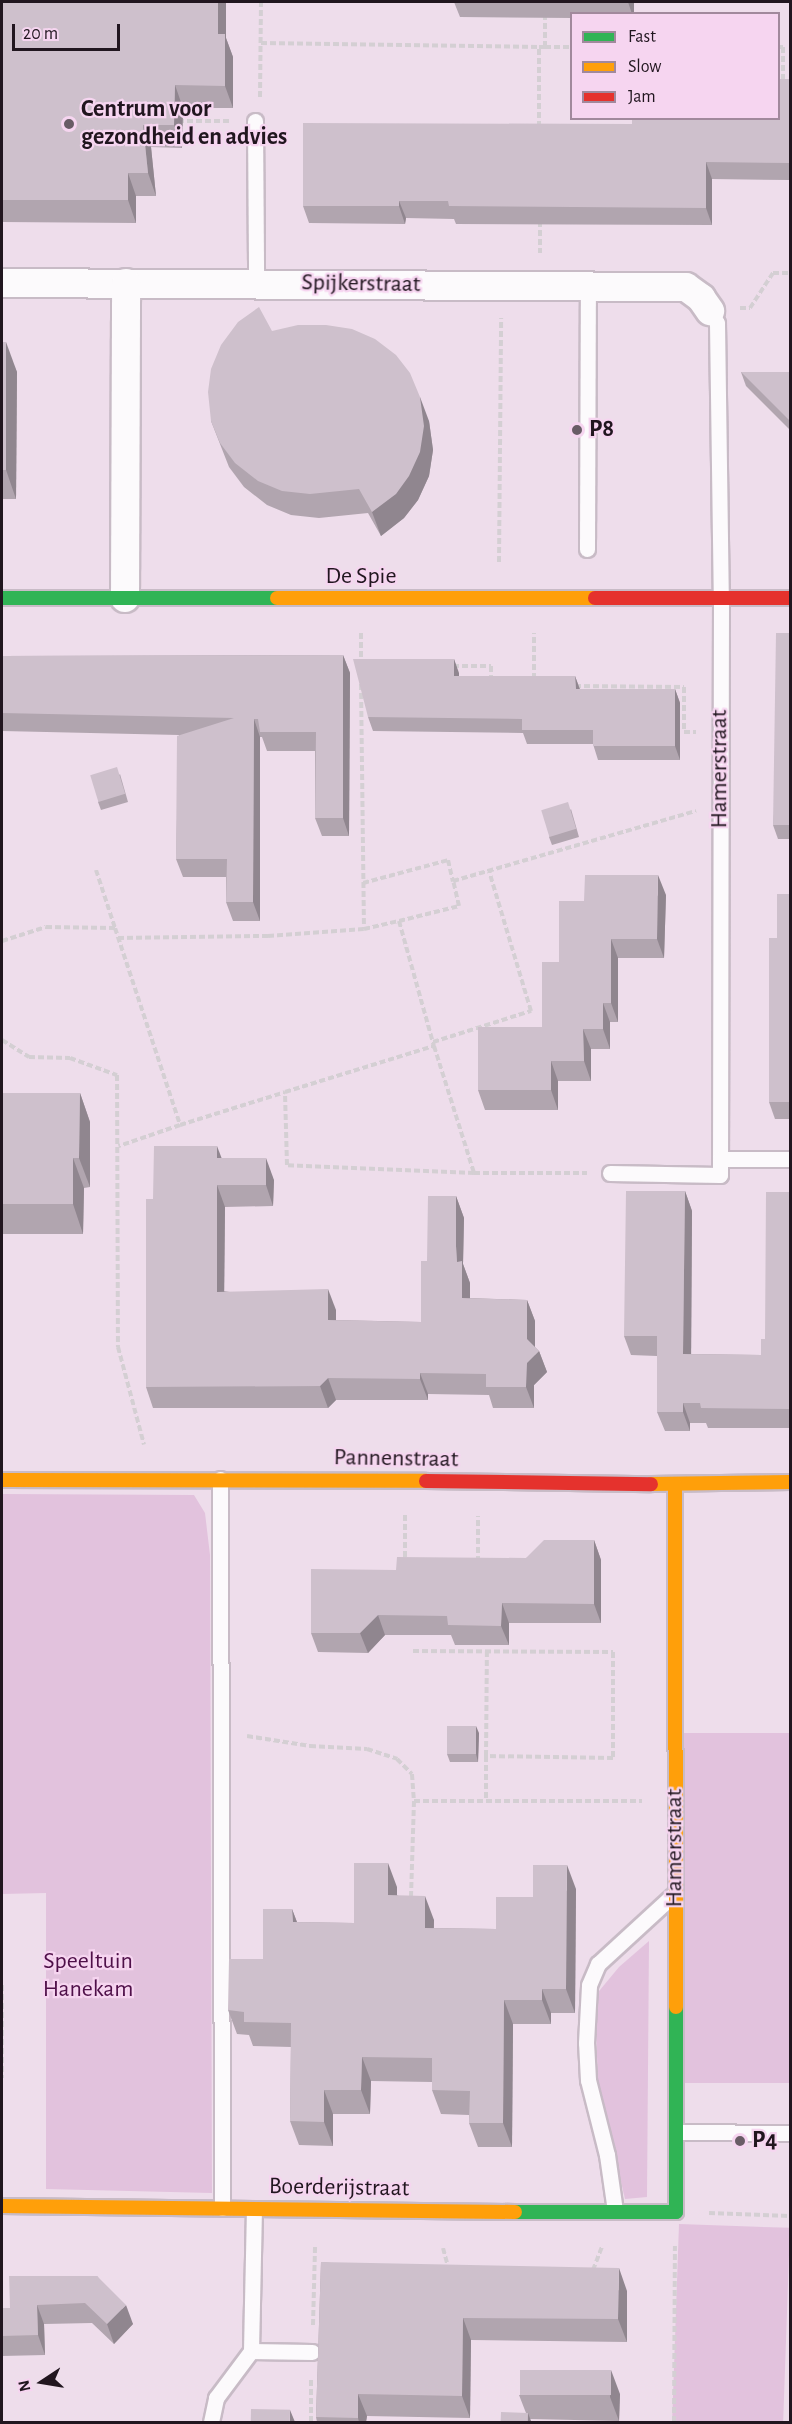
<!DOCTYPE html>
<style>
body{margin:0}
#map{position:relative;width:792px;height:2424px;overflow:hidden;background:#eeddeb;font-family:"Alegreya Sans",sans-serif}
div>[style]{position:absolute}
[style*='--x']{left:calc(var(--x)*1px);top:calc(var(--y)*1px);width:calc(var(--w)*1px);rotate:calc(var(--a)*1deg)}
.green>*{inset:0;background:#e2c2dd;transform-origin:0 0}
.path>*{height:4px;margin-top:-2px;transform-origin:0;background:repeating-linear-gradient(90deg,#d4cfd3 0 6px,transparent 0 9px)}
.roads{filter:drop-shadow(2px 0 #c8bbc6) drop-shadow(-2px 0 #c8bbc6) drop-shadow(0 2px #c8bbc6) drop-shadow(0 -2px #c8bbc6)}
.lane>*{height:15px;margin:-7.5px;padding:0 7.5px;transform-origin:7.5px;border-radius:7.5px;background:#fcfafc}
.street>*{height:28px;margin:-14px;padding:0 14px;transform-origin:14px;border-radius:14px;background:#fcfafc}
.fast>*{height:14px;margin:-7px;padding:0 7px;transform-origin:7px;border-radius:7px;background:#30b455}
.slow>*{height:14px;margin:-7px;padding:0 7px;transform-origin:7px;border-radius:7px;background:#ff9f0a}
.jam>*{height:14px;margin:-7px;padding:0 7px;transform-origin:7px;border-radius:7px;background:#e5322d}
.wall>*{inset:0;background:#b1a5af}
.shaded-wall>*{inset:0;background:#90868f}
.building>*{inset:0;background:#cec0cc;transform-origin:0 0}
.dots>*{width:16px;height:16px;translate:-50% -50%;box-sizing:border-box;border:3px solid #f6d5f0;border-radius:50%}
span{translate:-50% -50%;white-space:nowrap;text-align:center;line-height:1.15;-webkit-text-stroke:4.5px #f6d5f0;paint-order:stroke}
.poi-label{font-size:24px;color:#21161f;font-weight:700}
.left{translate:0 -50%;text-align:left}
.street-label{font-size:24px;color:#21161f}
.park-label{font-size:24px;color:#4f1049}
.frame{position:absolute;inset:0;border:3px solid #21161f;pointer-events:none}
.legend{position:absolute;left:570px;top:12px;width:210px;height:108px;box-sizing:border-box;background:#f6d5f0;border:2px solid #a1899c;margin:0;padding:8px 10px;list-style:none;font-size:18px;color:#21161f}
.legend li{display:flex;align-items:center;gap:12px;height:30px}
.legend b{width:30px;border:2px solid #a1899c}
.north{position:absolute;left:12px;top:2352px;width:60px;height:60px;-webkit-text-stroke:4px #f6d5f0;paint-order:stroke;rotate:258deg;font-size:16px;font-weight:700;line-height:24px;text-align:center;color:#21161f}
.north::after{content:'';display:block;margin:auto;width:21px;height:27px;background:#21161f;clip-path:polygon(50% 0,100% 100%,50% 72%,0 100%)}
.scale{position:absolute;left:12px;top:24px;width:108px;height:27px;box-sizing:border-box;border:3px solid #21161f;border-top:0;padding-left:8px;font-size:18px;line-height:21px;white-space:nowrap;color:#21161f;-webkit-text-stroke:4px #f6d5f0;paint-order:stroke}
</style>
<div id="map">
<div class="green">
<div style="clip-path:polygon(2px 1494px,194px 1495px,205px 1513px,210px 1555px,212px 2193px,46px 2189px,46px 1893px,2px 1894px)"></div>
<div style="left:790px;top:1733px;width:350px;height:106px;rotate:90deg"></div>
<div style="clip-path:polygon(649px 1941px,647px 2197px,625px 2199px,598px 2085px,595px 1996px,619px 1967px)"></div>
<div style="left:679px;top:2224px;width:111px;height:198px;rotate:2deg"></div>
</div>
<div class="path">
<div style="--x:261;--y:43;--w:278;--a:0.8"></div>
<div style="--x:545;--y:47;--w:27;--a:0"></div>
<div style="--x:778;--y:47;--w:5;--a:0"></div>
<div style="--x:783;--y:47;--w:36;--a:90"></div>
<div style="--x:260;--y:97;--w:95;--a:-89.4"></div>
<div style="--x:178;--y:121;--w:53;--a:0"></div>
<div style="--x:539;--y:127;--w:80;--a:-90"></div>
<div style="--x:539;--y:47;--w:6;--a:0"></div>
<div style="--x:545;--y:47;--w:33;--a:-90"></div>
<div style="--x:540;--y:221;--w:32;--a:90"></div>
<div style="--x:740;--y:308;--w:10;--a:0"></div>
<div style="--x:750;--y:308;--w:42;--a:-56.7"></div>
<div style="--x:773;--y:273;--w:17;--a:0"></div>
<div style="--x:499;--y:562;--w:244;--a:-89.5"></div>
<div style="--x:361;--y:633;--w:28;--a:90"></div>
<div style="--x:453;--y:666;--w:38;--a:0"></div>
<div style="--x:491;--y:666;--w:12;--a:90"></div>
<div style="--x:534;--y:679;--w:46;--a:-90"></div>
<div style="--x:361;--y:684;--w:245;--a:89.3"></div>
<div style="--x:575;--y:686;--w:109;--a:0.5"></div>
<div style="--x:684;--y:687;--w:45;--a:90"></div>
<div style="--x:684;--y:732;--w:12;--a:0"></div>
<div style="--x:96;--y:870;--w:61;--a:71.9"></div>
<div style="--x:363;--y:883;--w:88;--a:-15.1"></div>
<div style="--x:448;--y:860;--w:22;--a:77"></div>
<div style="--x:399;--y:921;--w:62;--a:-14"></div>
<div style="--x:459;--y:906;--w:26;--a:-103"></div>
<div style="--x:453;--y:881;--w:253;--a:-16.1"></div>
<div style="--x:118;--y:938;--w:150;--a:-0.8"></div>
<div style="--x:268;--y:936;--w:96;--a:-4.2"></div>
<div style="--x:364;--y:929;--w:36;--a:-13"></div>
<div style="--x:399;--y:921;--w:130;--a:74.4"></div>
<div style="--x:2;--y:941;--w:46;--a:-17.7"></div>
<div style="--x:46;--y:927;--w:69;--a:0.8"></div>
<div style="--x:115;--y:928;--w:207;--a:71.7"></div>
<div style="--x:180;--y:1125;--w:65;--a:161"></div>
<div style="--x:2;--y:1040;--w:32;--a:32"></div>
<div style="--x:29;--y:1057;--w:41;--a:1.4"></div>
<div style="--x:70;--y:1058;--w:50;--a:19.9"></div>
<div style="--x:117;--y:1075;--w:272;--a:89.8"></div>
<div style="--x:118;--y:1347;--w:101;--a:75.1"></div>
<div style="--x:433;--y:1042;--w:103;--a:-17.6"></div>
<div style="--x:531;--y:1011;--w:146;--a:-106.7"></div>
<div style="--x:180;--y:1125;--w:110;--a:-17.4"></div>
<div style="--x:285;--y:1092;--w:156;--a:-17.2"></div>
<div style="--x:434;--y:1046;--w:133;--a:72.5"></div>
<div style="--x:474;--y:1173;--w:187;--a:-177.6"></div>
<div style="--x:287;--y:1165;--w:73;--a:-91.6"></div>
<div style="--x:474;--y:1173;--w:113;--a:0"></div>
<div style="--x:405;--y:1515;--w:46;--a:90"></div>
<div style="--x:478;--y:1562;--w:46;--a:-90"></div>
<div style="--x:413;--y:1651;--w:200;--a:0.3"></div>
<div style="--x:613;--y:1652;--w:106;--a:90"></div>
<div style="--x:613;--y:1758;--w:127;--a:-179.1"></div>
<div style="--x:486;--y:1756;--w:45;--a:90"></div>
<div style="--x:247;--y:1736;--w:64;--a:9"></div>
<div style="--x:310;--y:1746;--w:57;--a:3"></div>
<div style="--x:367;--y:1749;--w:32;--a:18"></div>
<div style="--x:397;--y:1759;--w:21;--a:45"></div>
<div style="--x:412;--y:1774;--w:27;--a:86"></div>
<div style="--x:414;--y:1801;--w:97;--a:91.8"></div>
<div style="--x:486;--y:1756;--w:105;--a:-89.5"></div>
<div style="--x:414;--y:1801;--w:228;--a:0"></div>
<div style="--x:2;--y:1985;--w:93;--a:90"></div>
<div style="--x:709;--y:2213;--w:81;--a:2.1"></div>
<div style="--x:443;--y:2248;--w:20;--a:75"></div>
<div style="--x:593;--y:2270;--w:26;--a:-69"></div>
<div style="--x:313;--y:2325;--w:79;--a:-88.5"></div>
<div style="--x:311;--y:2422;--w:44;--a:-90"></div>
<div style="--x:674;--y:2422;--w:176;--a:-89.7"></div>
</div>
<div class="roads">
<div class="lane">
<div style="--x:255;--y:121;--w:162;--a:89.6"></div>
<div style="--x:710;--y:311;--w:14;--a:60"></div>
<div style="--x:717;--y:323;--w:275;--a:89.2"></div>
<div style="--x:721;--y:598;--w:561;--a:90.1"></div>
<div style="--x:720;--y:1159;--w:70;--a:0"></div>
<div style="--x:587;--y:549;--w:262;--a:-89.8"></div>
<div style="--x:610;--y:1173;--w:110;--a:1"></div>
<div style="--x:720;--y:1175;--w:16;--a:-90"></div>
<div style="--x:220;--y:1479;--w:729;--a:89.84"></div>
<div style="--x:676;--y:2132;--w:114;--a:0.5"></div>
<div style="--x:615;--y:2211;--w:57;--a:-98.1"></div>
<div style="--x:607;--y:2155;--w:77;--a:-104.2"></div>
<div style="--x:588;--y:2080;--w:37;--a:-93"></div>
<div style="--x:586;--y:2043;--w:58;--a:-87"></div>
<div style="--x:589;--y:1985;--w:23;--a:-67"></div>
<div style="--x:598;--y:1964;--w:100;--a:-42.6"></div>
<div style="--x:251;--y:2351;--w:61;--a:0.9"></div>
<div style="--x:211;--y:2422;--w:25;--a:-78"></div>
<div style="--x:216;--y:2398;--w:59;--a:-53.3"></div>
<div style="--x:251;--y:2351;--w:142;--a:-88.8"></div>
</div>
<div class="street">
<div style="--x:2;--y:283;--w:684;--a:0.34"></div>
<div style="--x:686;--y:287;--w:19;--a:36"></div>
<div style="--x:701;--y:298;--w:16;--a:55"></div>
<div style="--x:125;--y:598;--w:315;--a:-89.8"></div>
</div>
<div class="fast">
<div style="--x:2;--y:598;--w:275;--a:0"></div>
<div style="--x:515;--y:2212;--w:161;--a:0"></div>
<div style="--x:676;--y:2212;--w:205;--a:-90"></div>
</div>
<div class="slow">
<div style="--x:277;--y:598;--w:318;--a:0"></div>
<div style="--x:2;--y:1480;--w:424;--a:0.1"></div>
<div style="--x:651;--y:1484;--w:139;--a:-0.8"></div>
<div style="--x:675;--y:1484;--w:523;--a:89.89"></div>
<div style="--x:2;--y:2206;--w:513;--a:0.67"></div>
</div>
<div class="jam">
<div style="--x:595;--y:598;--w:195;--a:0"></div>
<div style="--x:426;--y:1481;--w:225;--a:0.8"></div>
</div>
</div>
<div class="wall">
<div style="clip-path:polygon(2px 2px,226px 38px,233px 57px,233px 108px,183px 108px,182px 148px,151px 147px,156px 196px,136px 196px,136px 223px,2px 222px)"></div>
<div style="clip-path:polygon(454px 2px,634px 2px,634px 14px,572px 14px,572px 18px,460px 17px)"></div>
<div style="clip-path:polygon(790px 79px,790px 180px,712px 179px,712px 225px,456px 224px,454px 219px,406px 218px,405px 224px,309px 223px,303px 206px,632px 124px)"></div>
<div style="clip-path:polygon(272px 331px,429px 421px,433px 450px,429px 476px,418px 500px,404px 518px,381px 536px,368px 513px,319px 518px,291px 515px,267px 505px,244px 487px,229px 467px,211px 421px)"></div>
<div style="clip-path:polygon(2px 342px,17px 372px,16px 499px,2px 499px)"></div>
<div style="clip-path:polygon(741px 372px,790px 372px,790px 430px,746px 386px)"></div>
<div style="clip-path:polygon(790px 633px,790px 839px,778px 839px,773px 825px)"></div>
<div style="clip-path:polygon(343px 655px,350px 673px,349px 836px,322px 836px,315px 818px,315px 751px,267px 751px,262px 737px,260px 737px,260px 921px,233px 921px,226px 902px,226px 877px,183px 877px,176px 859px,179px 735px,2px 731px,2px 656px)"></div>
<div style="clip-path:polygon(454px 659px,459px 676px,575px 676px,580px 689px,675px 689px,680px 703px,680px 760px,598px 760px,593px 744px,527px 744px,523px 733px,373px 731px,368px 717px)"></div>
<div style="clip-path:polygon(120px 774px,128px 802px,101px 810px,98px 802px)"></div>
<div style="clip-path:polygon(571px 809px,579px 837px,552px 845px,549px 837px)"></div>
<div style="clip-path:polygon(790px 894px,790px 1119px,775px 1119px,769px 1102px,777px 938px)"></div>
<div style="clip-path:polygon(666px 895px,664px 958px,618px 958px,618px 1022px,610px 1022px,610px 1049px,591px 1049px,591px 1081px,558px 1081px,558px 1110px,485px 1110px,478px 1090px,542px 1027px,559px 962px,584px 901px)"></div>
<div style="clip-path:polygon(2px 1093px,80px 1093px,90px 1122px,90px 1187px,84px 1188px,83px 1234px,2px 1234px)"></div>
<div style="clip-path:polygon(222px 1158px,274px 1180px,273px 1206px,225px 1207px,224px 1291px,336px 1310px,336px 1320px,421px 1322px,427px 1261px,456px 1196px,464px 1218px,463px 1264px,470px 1283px,470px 1298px,527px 1300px,535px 1321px,535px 1347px,539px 1351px,547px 1372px,534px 1385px,534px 1408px,493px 1408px,489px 1395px,428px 1394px,428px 1400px,336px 1400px,328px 1408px,153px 1408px,146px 1387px,153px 1199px)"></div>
<div style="clip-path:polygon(685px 1191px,692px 1211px,691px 1354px,761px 1355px,765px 1339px,790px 1192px,790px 1428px,708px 1428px,706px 1423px,690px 1423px,690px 1431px,665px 1431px,657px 1412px,657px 1356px,631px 1355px,624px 1336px)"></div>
<div style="clip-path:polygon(594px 1540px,601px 1560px,601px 1623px,509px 1623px,509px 1645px,455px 1645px,451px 1635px,385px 1635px,368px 1653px,318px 1652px,311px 1633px,396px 1570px,526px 1558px)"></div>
<div style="clip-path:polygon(479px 1733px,478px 1762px,450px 1762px,447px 1754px)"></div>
<div style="clip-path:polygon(397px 1887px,397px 1895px,434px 1920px,434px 1928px,496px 1929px,533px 1897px,576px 1889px,575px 2013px,551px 2013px,551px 2024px,513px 2024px,512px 2147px,478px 2147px,469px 2123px,469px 2115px,441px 2114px,432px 2090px,432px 2082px,371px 2081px,370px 2114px,333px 2114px,333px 2146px,299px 2145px,290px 2121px,291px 2047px,253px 2046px,249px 2035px,237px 2034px,228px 2010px,263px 1959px,292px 1909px,297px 1922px,354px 1923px)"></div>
<div style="clip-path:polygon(321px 2262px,627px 2291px,627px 2342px,471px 2340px,470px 2418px,367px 2416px,366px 2422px,317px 2422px,316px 2417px)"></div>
<div style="clip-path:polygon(97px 2276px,133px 2324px,114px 2344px,92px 2323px,44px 2324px,45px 2355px,2px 2356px,2px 2308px,10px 2308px)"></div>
<div style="clip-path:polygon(620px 2394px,619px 2421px,530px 2419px,531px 2422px,501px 2422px,526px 2413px,519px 2395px)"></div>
</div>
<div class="shaded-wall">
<div style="clip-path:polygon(218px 2px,226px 2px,226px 38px,233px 57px,233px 108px,225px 86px,218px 34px)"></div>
<div style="clip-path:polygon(628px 2px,634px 2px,634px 14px,632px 14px)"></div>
<div style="clip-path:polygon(175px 85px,183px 108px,182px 148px,174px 125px)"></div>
<div style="clip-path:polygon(143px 125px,151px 147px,156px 196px,148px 173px)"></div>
<div style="clip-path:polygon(706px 162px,712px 179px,712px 225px,706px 208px)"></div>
<div style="clip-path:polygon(128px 173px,136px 196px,136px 223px,128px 200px)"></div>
<div style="clip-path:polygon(399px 201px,406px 218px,405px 224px,399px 206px)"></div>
<div style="clip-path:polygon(6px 342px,17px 372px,16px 499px,6px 470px)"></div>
<div style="clip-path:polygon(420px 397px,429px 421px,433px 450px,429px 476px,418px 500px,404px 518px,381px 536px,372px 512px)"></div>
<div style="clip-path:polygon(343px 655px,350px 673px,349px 836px,343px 818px)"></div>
<div style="clip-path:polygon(454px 659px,459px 673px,459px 690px,454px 676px)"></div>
<div style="clip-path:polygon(575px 676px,580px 690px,576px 689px)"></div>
<div style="clip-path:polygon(675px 689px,680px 703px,680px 760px,675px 746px)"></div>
<div style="clip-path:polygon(254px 719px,260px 737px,260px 921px,253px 902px)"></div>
<div style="clip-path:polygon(658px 875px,666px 895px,664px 958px,657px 939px)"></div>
<div style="clip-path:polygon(611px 939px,618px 958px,618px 1022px,611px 1003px)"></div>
<div style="clip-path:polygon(603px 1003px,610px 1022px,610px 1049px,603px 1029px)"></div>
<div style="clip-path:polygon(583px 1029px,591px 1049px,591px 1081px,584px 1061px)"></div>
<div style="clip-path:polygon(551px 1061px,558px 1081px,558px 1110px,551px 1090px)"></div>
<div style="clip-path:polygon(80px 1093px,90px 1122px,90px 1187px,79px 1158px)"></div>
<div style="clip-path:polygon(217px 1146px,225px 1167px,217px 1158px)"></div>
<div style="clip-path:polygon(73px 1158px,84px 1188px,83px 1234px,73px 1204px)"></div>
<div style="clip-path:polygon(266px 1158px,274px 1180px,273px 1206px,266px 1185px)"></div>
<div style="clip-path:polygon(217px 1185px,225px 1207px,224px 1313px,217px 1292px)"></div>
<div style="clip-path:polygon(685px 1191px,692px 1211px,691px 1374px,683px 1354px)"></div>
<div style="clip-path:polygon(456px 1196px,464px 1218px,463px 1264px,470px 1283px,470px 1319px,462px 1298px,457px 1262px,456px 1246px)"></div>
<div style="clip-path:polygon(328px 1289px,336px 1310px,336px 1342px,328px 1320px)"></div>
<div style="clip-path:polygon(527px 1300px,535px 1321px,535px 1355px,539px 1351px,547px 1372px,534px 1385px,534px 1408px,526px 1387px)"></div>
<div style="clip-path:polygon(420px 1373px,428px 1394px,428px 1400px,420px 1379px)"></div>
<div style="clip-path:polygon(328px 1378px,336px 1400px,328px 1408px,320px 1386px)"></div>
<div style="clip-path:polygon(683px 1403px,690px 1423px,690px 1431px,683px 1412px)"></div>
<div style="clip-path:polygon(594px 1540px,601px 1560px,601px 1623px,594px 1604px)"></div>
<div style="clip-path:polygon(502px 1603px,509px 1623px,509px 1645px,501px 1626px)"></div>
<div style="clip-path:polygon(378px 1615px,385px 1635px,368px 1653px,360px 1633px)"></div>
<div style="clip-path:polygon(476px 1726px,479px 1733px,478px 1762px,476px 1754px)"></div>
<div style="clip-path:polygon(388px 1863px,397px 1887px,397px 1919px,388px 1895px)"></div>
<div style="clip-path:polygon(567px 1865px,576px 1889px,575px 2013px,566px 1989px)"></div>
<div style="clip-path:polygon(425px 1896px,434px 1920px,433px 1952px,425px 1928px)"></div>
<div style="clip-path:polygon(292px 1909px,301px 1933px,293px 1922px)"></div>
<div style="clip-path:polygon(542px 1989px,551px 2013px,551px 2024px,542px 2000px)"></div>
<div style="clip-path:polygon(504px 2000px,513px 2024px,512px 2147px,503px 2123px)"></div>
<div style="clip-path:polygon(362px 2057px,371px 2081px,370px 2114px,361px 2090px)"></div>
<div style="clip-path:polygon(324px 2090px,333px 2114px,333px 2146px,324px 2122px)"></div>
<div style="clip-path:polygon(619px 2268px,627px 2291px,627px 2342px,618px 2319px)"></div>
<div style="clip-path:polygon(37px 2305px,44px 2324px,45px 2355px,38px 2335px)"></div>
<div style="clip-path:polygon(126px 2305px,133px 2324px,114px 2344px,107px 2324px)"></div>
<div style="clip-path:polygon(463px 2318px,471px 2340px,470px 2418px,462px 2396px)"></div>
<div style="clip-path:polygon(611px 2370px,620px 2394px,619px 2421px,610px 2397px)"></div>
<div style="clip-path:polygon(358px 2394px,367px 2416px,366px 2422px,359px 2422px,358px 2418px)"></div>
<div style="clip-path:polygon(290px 2410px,295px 2422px,290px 2422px)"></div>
<div style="clip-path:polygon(528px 2413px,531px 2421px,531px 2422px,528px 2422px)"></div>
</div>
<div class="building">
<div style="clip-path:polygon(2px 2px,218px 2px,218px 34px,225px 34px,225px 86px,175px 85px,174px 125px,143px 125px,148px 173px,128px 173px,128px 200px,2px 200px)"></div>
<div style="clip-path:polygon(778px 79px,790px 79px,790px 163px,706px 162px,706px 208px,449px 206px,448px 201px,399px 201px,399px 206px,303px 206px,303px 123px,632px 124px,632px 118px,778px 118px)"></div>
<div style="clip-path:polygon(259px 307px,272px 331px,298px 325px,326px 325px,352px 329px,375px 339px,396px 355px,410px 373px,420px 397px,424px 426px,420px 452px,409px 476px,396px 494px,372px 512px,359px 489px,310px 494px,282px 491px,258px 481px,235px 463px,220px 443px,211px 421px,208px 392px,211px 369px,221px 345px,238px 322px)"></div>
<div style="left:2px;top:342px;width:4px;height:128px"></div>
<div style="clip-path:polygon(741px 372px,790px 372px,790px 421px)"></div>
<div style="clip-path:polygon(776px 633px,790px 633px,790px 825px,773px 825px)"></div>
<div style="clip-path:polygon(343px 655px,343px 818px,315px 818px,316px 732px,260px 732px,258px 719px,254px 719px,253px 902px,226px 902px,227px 859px,176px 859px,177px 736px,234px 718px,2px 713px,2px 656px)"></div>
<div style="clip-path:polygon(353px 659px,454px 659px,454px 676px,575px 676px,576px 689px,675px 689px,675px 746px,593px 746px,593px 730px,522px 730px,522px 719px,368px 717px)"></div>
<div style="left:117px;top:767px;width:28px;height:28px;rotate:73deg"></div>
<div style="left:568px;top:802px;width:28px;height:28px;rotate:73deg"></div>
<div style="clip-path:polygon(585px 875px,658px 875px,657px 939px,611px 939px,611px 1003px,603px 1003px,603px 1029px,583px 1029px,584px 1061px,551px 1061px,551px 1090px,478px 1090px,478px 1027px,542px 1027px,542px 962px,559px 962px,559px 901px,584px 901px)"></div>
<div style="clip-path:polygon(777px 894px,790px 894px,790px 1102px,769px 1102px,769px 938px,777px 938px)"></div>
<div style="clip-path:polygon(2px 1093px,80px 1093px,79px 1158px,73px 1158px,73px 1204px,2px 1204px)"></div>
<div style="clip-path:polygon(154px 1146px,217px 1146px,217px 1158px,266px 1158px,266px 1185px,217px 1185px,217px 1292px,328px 1289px,328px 1320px,421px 1322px,421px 1261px,427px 1261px,428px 1196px,456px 1196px,456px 1246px,457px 1262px,462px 1261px,462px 1298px,527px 1300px,527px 1339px,539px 1351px,527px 1363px,526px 1387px,486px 1387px,486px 1374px,420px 1373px,420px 1379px,328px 1378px,320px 1386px,146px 1387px,146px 1199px,153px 1199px)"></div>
<div style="clip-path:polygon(626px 1191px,685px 1191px,683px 1354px,761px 1355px,761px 1339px,765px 1339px,766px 1192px,790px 1192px,790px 1409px,701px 1408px,700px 1403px,683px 1403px,683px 1412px,657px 1412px,657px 1336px,624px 1336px)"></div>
<div style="clip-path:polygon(544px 1540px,594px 1540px,594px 1604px,502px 1603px,501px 1626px,448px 1625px,447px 1616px,378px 1615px,360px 1633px,311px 1633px,311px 1569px,396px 1570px,397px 1557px,526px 1558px)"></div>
<div style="left:447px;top:1726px;width:29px;height:28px"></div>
<div style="clip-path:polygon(354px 1863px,388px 1863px,388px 1895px,425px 1896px,425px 1928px,496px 1929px,496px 1897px,533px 1897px,533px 1865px,567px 1865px,566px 1989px,542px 1989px,542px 2000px,504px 2000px,503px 2123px,469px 2123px,470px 2091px,432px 2090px,432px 2058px,362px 2057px,361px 2090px,324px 2090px,324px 2122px,290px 2121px,291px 2023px,244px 2022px,244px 2012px,228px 2010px,229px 1959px,263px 1959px,263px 1909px,292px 1909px,293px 1922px,354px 1923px)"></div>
<div style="clip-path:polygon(321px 2262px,619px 2268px,618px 2319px,463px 2318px,462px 2396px,358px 2394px,358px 2418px,316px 2417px)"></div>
<div style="clip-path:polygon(9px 2276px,97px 2276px,126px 2305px,107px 2324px,85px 2303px,37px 2305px,38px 2335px,2px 2336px,2px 2308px,10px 2308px)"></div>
<div style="left:520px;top:2370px;width:91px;height:25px"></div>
<div style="left:251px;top:2409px;width:39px;height:13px;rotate:1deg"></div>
<div style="left:501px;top:2412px;width:27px;height:10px;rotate:2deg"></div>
</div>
<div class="dots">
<div style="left:69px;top:124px;background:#695c66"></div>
<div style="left:577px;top:430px;background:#695c66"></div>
<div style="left:740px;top:2141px;background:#695c66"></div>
</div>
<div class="poi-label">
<span class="left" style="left:81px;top:124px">Centrum voor<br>gezondheid en advies</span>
<span class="left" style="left:589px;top:430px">P8</span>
<span class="left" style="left:752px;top:2141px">P4</span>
</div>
<div class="street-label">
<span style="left:361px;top:284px;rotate:1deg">Spijkerstraat</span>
<span style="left:361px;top:577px">De Spie</span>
<span style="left:720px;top:769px;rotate:-90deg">Hamerstraat</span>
<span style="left:396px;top:1459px;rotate:1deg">Pannenstraat</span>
<span style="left:675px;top:1848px;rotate:-90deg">Hamerstraat</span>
<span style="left:339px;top:2188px;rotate:1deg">Boerderijstraat</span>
</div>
<div class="park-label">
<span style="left:88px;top:1976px">Speeltuin<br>Hanekam</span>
</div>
<div class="frame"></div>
<ul class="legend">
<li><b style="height:8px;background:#30b455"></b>Fast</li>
<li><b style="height:8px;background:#ff9f0a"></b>Slow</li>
<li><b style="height:8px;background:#e5322d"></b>Jam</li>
</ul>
<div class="north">N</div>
<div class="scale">20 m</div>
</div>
